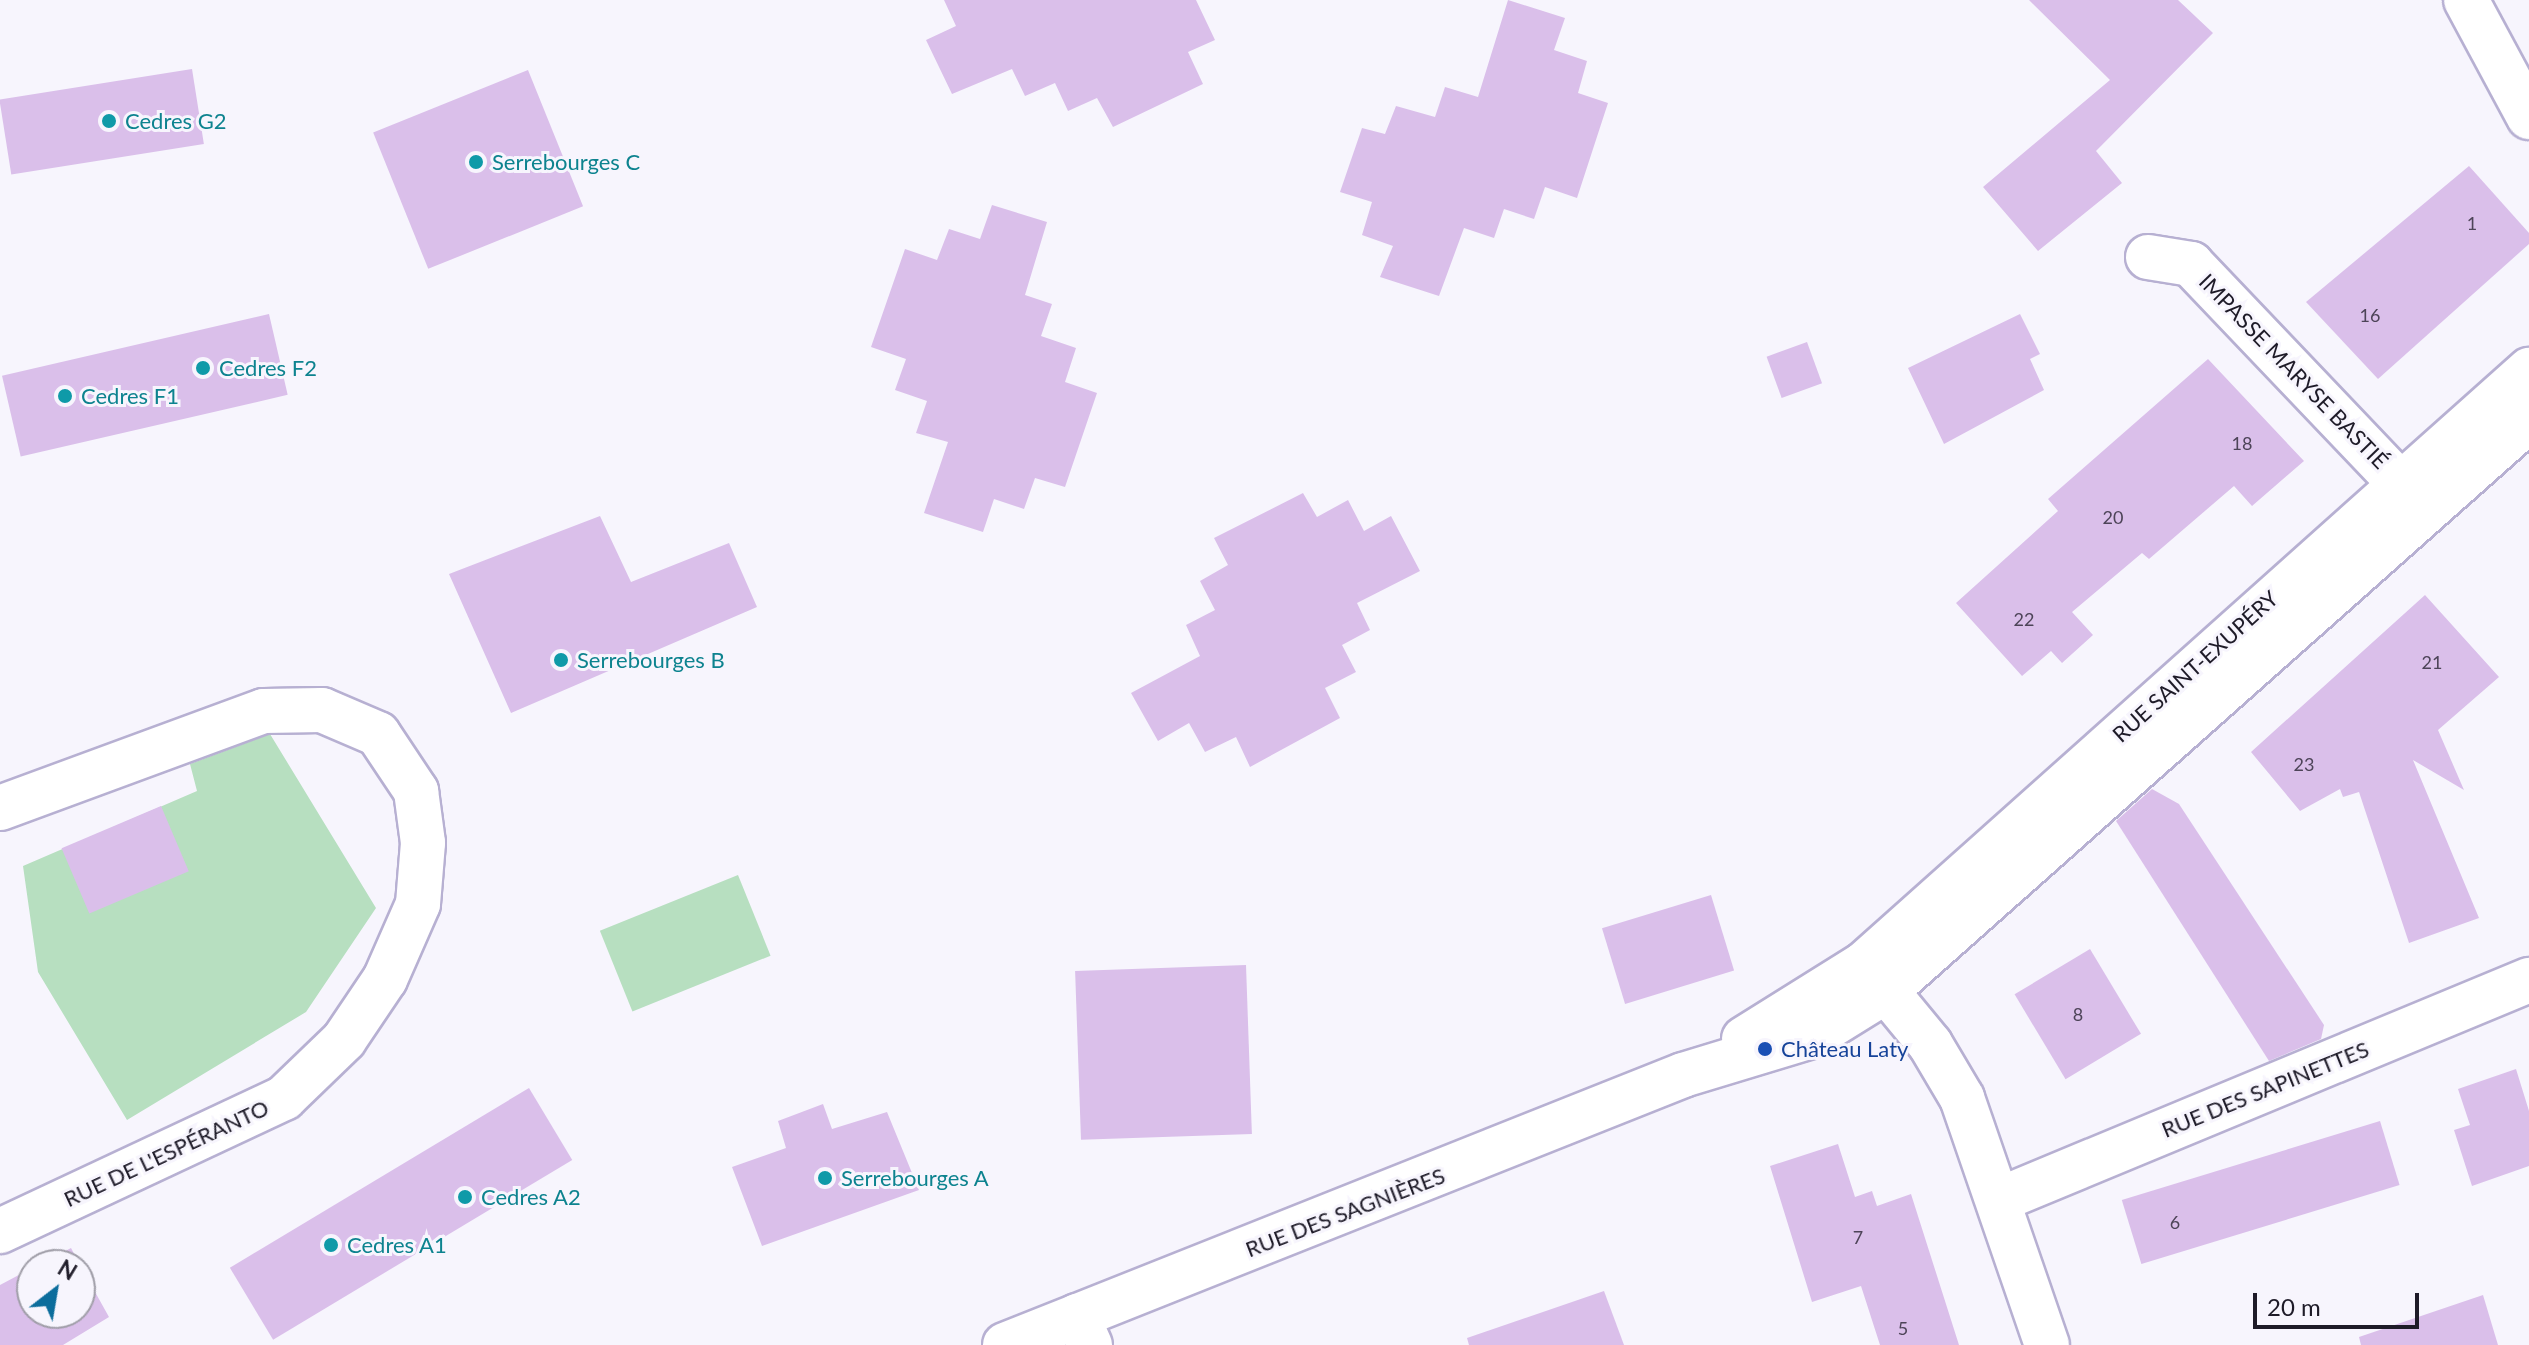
<!DOCTYPE html>
<meta charset="utf-8">
<style>
body{margin:0}
#map{position:relative;width:2529px;height:1345px;overflow:hidden;background:#f7f5fd;font-family:Lato,sans-serif}
div>[style]{position:absolute}
[style*='--x']{left:calc(var(--x)*1px);top:calc(var(--y)*1px);width:calc(var(--w)*1px);rotate:calc(var(--a)*1deg)}
.green>*{inset:0;background:#b7dfc0;transform-origin:0 0}
.building>*{inset:0;background:#dabfea;transform-origin:0 0}
.roads{filter:drop-shadow(2px 0 #b7b0d2) drop-shadow(-2px 0 #b7b0d2) drop-shadow(0 2px #b7b0d2) drop-shadow(0 -2px #b7b0d2)}
.pedestrian>*{height:44px;margin:-22px;padding:0 22px;transform-origin:22px;border-radius:22px;background:#fff}
.minor>*{height:44px;margin:-22px;padding:0 22px;transform-origin:22px;border-radius:22px;background:#fff}
.secondary>*{height:44px;margin:-22px;padding:0 22px;transform-origin:22px;border-radius:22px;background:#fff}
.dots>*{width:22px;height:22px;translate:-50% -50%;box-sizing:border-box;border:4px solid #f7f5fd;border-radius:50%}
span{translate:-50% -50%;white-space:nowrap;text-align:center;line-height:1.15;-webkit-text-stroke:6px #f7f5fd;paint-order:stroke}
.number-label{font-size:18px;color:#4d4458}
.number-label span{-webkit-text-stroke-width:0}
.culture-label{font-size:22px;color:#0d838f}
.left{translate:0 -50%;text-align:left}
.street-label{font-size:22px;color:#1e1b28}
.transit-label{font-size:22px;color:#164399}
.north{position:absolute;left:16px;top:1249px;width:80px;height:80px;box-sizing:border-box;background:#f7f5fd;border:2px solid #a09ea8;border-radius:50%;rotate:31deg;font-size:22px;font-weight:700;line-height:32px;text-align:center;color:#1e1b28}
.north::after{content:'';display:block;margin:auto;width:28px;height:36px;background:#0c6d9c;clip-path:polygon(50% 0,100% 100%,50% 72%,0 100%)}
.scale{position:absolute;left:2253px;top:1293px;width:166px;height:36px;box-sizing:border-box;border:4px solid #1e1b28;border-top:0;padding-left:10px;font-size:24px;line-height:28px;white-space:nowrap;color:#1e1b28;-webkit-text-stroke:6px #f7f5fd;paint-order:stroke}
</style>
<div id="map">
<div class="green">
<div style="clip-path:polygon(270px 734px,376px 908px,306px 1012px,127px 1120px,38px 972px,23px 866px,197px 791px,190px 764px)"></div>
<div style="left:738px;top:875px;width:87px;height:149px;rotate:68deg"></div>
</div>
<div class="building">
<div style="clip-path:polygon(944px 0,1196px 0,1215px 40px,1188px 52px,1203px 84px,1113px 127px,1097px 98px,1068px 111px,1055px 83px,1025px 96px,1012px 69px,952px 94px,926px 40px,956px 26px)"></div>
<div style="clip-path:polygon(1508px 0,1565px 18px,1554px 50px,1587px 61px,1578px 93px,1608px 103px,1577px 198px,1545px 187px,1534px 219px,1504px 209px,1494px 238px,1464px 228px,1439px 296px,1380px 277px,1393px 246px,1362px 235px,1372px 202px,1340px 192px,1362px 128px,1385px 134px,1396px 106px,1435px 117px,1445px 87px,1478px 97px)"></div>
<div style="clip-path:polygon(2029px 0,2178px 0,2213px 33px,2096px 151px,2122px 183px,2038px 251px,1983px 187px,2110px 80px)"></div>
<div style="left:192px;top:69px;width:76px;height:195px;rotate:81deg"></div>
<div style="left:528px;top:70px;width:147px;height:167px;rotate:68deg"></div>
<div style="clip-path:polygon(2469px 166px,2529px 233px,2529px 244px,2378px 379px,2306px 302px)"></div>
<div style="clip-path:polygon(992px 205px,1047px 222px,1025px 295px,1052px 304px,1041px 336px,1076px 348px,1065px 382px,1097px 393px,1065px 487px,1035px 478px,1024px 509px,994px 499px,983px 532px,924px 513px,948px 442px,916px 433px,927px 401px,895px 390px,906px 359px,871px 347px,905px 249px,937px 260px,949px 229px,980px 239px)"></div>
<div style="left:269px;top:314px;width:83px;height:274px;rotate:77deg"></div>
<div style="clip-path:polygon(2020px 314px,2040px 354px,2030px 359px,2044px 390px,1944px 444px,1908px 368px)"></div>
<div style="left:1807px;top:342px;width:44px;height:43px;rotate:70deg"></div>
<div style="clip-path:polygon(2208px 359px,2304px 461px,2252px 506px,2234px 486px,2149px 559px,2142px 553px,2072px 612px,2093px 635px,2062px 663px,2051px 651px,2022px 676px,1956px 603px,2058px 511px,2048px 499px)"></div>
<div style="clip-path:polygon(1303px 493px,1317px 517px,1348px 500px,1364px 531px,1391px 516px,1420px 571px,1357px 603px,1370px 630px,1342px 645px,1356px 672px,1325px 688px,1340px 718px,1250px 767px,1236px 737px,1205px 752px,1189px 723px,1158px 741px,1131px 693px,1200px 656px,1186px 625px,1215px 610px,1200px 581px,1228px 565px,1214px 538px)"></div>
<div style="clip-path:polygon(600px 516px,631px 582px,729px 543px,757px 607px,511px 713px,449px 574px)"></div>
<div style="clip-path:polygon(2425px 595px,2499px 677px,2438px 730px,2464px 790px,2413px 760px,2479px 918px,2409px 943px,2359px 792px,2343px 797px,2340px 789px,2300px 811px,2251px 752px)"></div>
<div style="clip-path:polygon(2152px 789px,2179px 804px,2324px 1025px,2321px 1039px,2269px 1061px,2116px 821px)"></div>
<div style="left:161px;top:806px;width:71px;height:108px;rotate:67deg"></div>
<div style="left:1711px;top:895px;width:79px;height:114px;rotate:73deg"></div>
<div style="left:2090px;top:949px;width:99px;height:88px;rotate:59deg"></div>
<div style="left:1246px;top:965px;width:169px;height:171px;rotate:88deg"></div>
<div style="clip-path:polygon(2516px 1069px,2529px 1111px,2529px 1166px,2472px 1186px,2454px 1130px,2470px 1125px,2458px 1089px)"></div>
<div style="left:529px;top:1088px;width:84px;height:349px;rotate:59deg"></div>
<div style="clip-path:polygon(823px 1104px,832px 1129px,887px 1112px,919px 1190px,762px 1246px,732px 1167px,786px 1148px,778px 1121px)"></div>
<div style="left:2380px;top:1121px;width:67px;height:270px;rotate:73deg"></div>
<div style="clip-path:polygon(1838px 1144px,1855px 1197px,1872px 1191px,1877px 1206px,1911px 1194px,1959px 1345px,1880px 1345px,1861px 1286px,1812px 1302px,1770px 1166px)"></div>
<div style="clip-path:polygon(71px 1248px,80px 1265px,38px 1265px,48px 1260px)"></div>
<div style="clip-path:polygon(80px 1265px,109px 1317px,63px 1345px,0 1345px,0 1285px,32px 1268px,32px 1313px,80px 1313px)"></div>
<div style="clip-path:polygon(1604px 1291px,1624px 1345px,1469px 1345px,1467px 1338px)"></div>
<div style="clip-path:polygon(2483px 1295px,2498px 1345px,2361px 1345px,2359px 1337px)"></div>
</div>
<div class="roads">
<div class="pedestrian">
<div style="--x:1077;--y:1316;--w:32;--a:66"></div>
</div>
<div class="minor">
<div style="--x:2466;--y:0;--w:133;--a:61.7"></div>
<div style="--x:2148;--y:257;--w:44;--a:9.2"></div>
<div style="--x:2191;--y:264;--w:341;--a:46.4"></div>
<div style="--x:0;--y:808;--w:281;--a:-20.2"></div>
<div style="--x:264;--y:711;--w:58;--a:-1"></div>
<div style="--x:322;--y:710;--w:61;--a:23.2"></div>
<div style="--x:378;--y:734;--w:69;--a:56.3"></div>
<div style="--x:416;--y:791;--w:52;--a:82.3"></div>
<div style="--x:423;--y:843;--w:61;--a:94.7"></div>
<div style="--x:418;--y:904;--w:82;--a:113.7"></div>
<div style="--x:385;--y:979;--w:73;--a:123.9"></div>
<div style="--x:344;--y:1040;--w:83;--a:136"></div>
<div style="--x:284;--y:1098;--w:314;--a:154.9"></div>
<div style="--x:1864;--y:964;--w:104;--a:50.5"></div>
<div style="--x:1930;--y:1044;--w:63;--a:59.3"></div>
<div style="--x:1962;--y:1098;--w:261;--a:71"></div>
<div style="--x:2001;--y:1199;--w:572;--a:-22.53"></div>
</div>
<div class="secondary">
<div style="--x:1744;--y:1039;--w:142;--a:-32"></div>
<div style="--x:1864;--y:964;--w:892;--a:-41.77"></div>
<div style="--x:1005;--y:1345;--w:730;--a:-21.71"></div>
<div style="--x:1683;--y:1075;--w:138;--a:-16.9"></div>
<div style="--x:1815;--y:1035;--w:84;--a:-31.8"></div>
<div style="--x:1886;--y:991;--w:860;--a:-41.61"></div>
</div>
</div>
<div class="dots">
<div style="left:109px;top:121px;background:#0f9aa8"></div>
<div style="left:476px;top:162px;background:#0f9aa8"></div>
<div style="left:203px;top:368px;background:#0f9aa8"></div>
<div style="left:65px;top:396px;background:#0f9aa8"></div>
<div style="left:561px;top:660px;background:#0f9aa8"></div>
<div style="left:1765px;top:1049px;background:#1a4fb4"></div>
<div style="left:825px;top:1178px;background:#0f9aa8"></div>
<div style="left:465px;top:1197px;background:#0f9aa8"></div>
<div style="left:331px;top:1245px;background:#0f9aa8"></div>
</div>
<div class="number-label">
<span style="left:2472px;top:223px">1</span>
<span style="left:2370px;top:315px">16</span>
<span style="left:2242px;top:443px">18</span>
<span style="left:2113px;top:517px">20</span>
<span style="left:2024px;top:619px">22</span>
<span style="left:2432px;top:662px">21</span>
<span style="left:2304px;top:764px">23</span>
<span style="left:2078px;top:1014px">8</span>
<span style="left:2175px;top:1222px">6</span>
<span style="left:1858px;top:1237px">7</span>
<span style="left:1903px;top:1328px">5</span>
</div>
<div class="culture-label">
<span class="left" style="left:125px;top:121px">Cedres G2</span>
<span class="left" style="left:492px;top:162px">Serrebourges C</span>
<span class="left" style="left:219px;top:368px">Cedres F2</span>
<span class="left" style="left:81px;top:396px">Cedres F1</span>
<span class="left" style="left:577px;top:660px">Serrebourges B</span>
<span class="left" style="left:841px;top:1178px">Serrebourges A</span>
<span class="left" style="left:481px;top:1197px">Cedres A2</span>
<span class="left" style="left:347px;top:1245px">Cedres A1</span>
</div>
<div class="street-label">
<span style="left:2294px;top:371px;rotate:46deg">IMPASSE MARYSE BASTIÉ</span>
<span style="left:2195px;top:666px;rotate:-42deg">RUE SAINT-EXUPÉRY</span>
<span style="left:2265px;top:1089px;rotate:-22deg">RUE DES SAPINETTES</span>
<span style="left:166px;top:1153px;rotate:-25deg">RUE DE L'ESPÉRANTO</span>
<span style="left:1345px;top:1212px;rotate:-21deg">RUE DES SAGNIÈRES</span>
</div>
<div class="transit-label">
<span class="left" style="left:1781px;top:1049px">Château Laty</span>
</div>
<div class="north">N</div>
<div class="scale">20 m</div>
</div>
